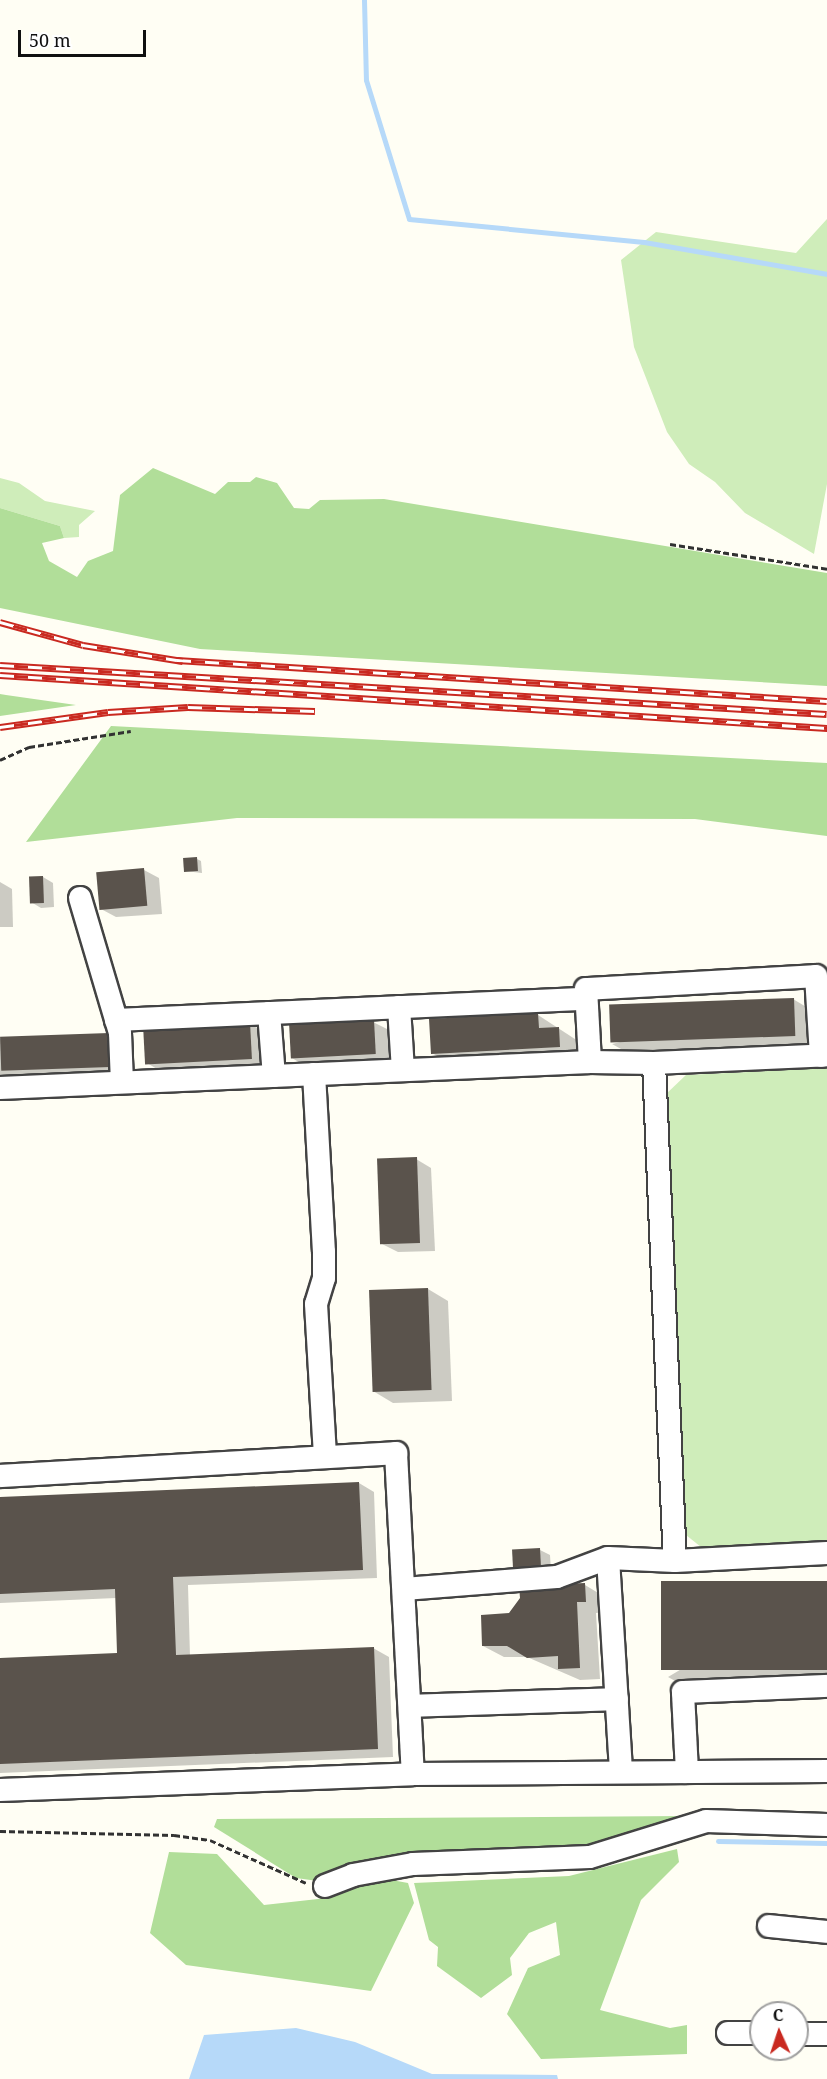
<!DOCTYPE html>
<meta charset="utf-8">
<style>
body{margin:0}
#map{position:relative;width:827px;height:2079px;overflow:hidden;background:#fffef4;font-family:"Noto Serif",serif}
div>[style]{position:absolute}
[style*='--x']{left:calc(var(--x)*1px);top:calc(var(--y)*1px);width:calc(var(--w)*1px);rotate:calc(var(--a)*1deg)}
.green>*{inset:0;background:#cfedba}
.forest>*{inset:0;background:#b1de99}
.water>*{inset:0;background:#b6d9f9}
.shadow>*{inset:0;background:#0003}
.stream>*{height:5px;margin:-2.5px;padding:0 2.5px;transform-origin:2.5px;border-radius:2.5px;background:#b6d9f9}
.building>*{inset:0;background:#5a534c;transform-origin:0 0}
.path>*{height:3px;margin-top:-1.5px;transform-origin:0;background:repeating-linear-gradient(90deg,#323232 0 6px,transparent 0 9px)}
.roads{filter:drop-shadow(2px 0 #434343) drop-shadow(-2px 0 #434343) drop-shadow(0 2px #434343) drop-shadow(0 -2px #434343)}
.minor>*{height:22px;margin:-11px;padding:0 11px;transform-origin:11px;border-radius:11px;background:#fff}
.rail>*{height:7px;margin-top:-3.5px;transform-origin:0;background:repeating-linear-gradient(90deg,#fff 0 14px,#c92920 0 28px);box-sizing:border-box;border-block:2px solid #c92920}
span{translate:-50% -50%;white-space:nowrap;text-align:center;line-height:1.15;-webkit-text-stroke:6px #fff;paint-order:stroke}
.north{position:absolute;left:749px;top:2001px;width:60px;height:60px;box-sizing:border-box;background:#fff;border:2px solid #9f9f9f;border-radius:50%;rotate:357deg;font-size:16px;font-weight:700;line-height:24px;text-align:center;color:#101010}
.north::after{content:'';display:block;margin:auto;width:21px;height:27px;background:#c92920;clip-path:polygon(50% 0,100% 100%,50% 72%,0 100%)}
.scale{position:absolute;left:18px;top:30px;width:128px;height:27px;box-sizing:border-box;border:3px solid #101010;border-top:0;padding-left:8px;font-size:18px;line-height:21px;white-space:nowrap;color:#101010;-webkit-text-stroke:4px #fff;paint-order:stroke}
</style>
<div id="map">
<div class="green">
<div style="clip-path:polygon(827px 219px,827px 484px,814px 554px,745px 513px,715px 482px,689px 464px,667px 432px,634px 347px,621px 260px,656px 232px,796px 253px)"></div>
<div style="clip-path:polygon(0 478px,19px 483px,45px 501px,95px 511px,79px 525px,79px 537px,64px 538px,60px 526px,0 508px)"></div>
<div style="clip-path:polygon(827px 1068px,827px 1540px,701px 1547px,686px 1535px,665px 1095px,686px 1075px)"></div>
</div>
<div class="forest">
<div style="clip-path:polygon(153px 468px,215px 494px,228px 482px,250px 482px,256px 477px,277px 483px,294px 508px,309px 509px,320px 500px,384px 499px,827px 573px,827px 686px,200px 649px,0 608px,0 508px,60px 526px,64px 538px,42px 543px,49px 561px,77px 577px,88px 561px,113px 551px,120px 495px)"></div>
<div style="clip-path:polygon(0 694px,6px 695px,76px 705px,0 716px)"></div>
<div style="clip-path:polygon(111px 726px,827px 763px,827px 836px,695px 819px,237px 818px,26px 842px)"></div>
<div style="clip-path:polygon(686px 1816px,591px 1854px,325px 1882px,296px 1878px,214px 1827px,217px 1819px)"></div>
<div style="clip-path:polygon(677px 1849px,679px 1862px,641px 1900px,600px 2010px,670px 2028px,687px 2025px,687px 2054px,541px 2059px,507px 2014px,528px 1968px,560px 1955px,556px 1922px,529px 1933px,510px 1958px,512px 1975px,481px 1998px,437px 1966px,438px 1947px,429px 1940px,414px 1883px,569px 1876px)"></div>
<div style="clip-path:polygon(169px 1852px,217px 1854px,264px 1905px,318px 1899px,386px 1879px,408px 1883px,414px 1903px,371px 1991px,186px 1965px,150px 1933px)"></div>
</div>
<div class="water">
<div style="clip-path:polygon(296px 2028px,355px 2042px,432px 2074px,557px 2075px,558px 2079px,189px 2079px,204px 2035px)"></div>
</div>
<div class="shadow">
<div style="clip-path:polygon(197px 859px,201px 861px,202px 873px,185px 871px)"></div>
<div style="clip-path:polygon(144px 870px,159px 878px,162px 914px,116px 917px,101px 909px)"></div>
<div style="clip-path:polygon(43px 877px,53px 883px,54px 907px,41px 908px,31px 902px)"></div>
<div style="clip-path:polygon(0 882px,12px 889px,13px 927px,0 927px)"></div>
<div style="clip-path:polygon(793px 999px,813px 1011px,815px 1047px,632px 1055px,612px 1044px)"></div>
<div style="clip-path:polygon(538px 1015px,578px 1041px,579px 1058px,453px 1065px,432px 1053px)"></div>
<div style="clip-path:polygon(373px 1022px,389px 1030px,390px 1062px,307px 1067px,292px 1058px)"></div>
<div style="clip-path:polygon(250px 1024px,270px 1035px,272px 1069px,167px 1075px,147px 1063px)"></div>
<div style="clip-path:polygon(109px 1035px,130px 1077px,0 1083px,0 1039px)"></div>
<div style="clip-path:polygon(416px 1159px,431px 1168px,435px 1251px,398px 1252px,382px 1244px)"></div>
<div style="clip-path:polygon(428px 1289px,448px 1301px,452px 1401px,393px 1403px,373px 1391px)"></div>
<div style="clip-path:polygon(359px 1483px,374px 1492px,377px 1578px,188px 1585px,190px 1656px,373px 1648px,389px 1657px,393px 1757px,0 1773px,0 1660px,119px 1655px,116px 1598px,0 1603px,0 1498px)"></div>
<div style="clip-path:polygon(540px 1550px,550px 1555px,551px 1572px,525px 1574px,515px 1568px)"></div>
<div style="clip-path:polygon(827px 1583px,827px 1682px,688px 1688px,668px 1677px)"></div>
<div style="clip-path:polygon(585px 1585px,605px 1597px,605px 1612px,596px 1613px,600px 1679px,580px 1680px,527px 1657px,504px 1657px,483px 1646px,509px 1614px)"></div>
</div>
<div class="stream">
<div style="--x:364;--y:0;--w:80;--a:88.6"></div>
<div style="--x:366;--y:80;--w:145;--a:72.8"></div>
<div style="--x:409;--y:219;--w:236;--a:5.6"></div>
<div style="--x:644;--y:242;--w:186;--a:9.9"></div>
<div style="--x:718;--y:1841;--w:109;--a:1.1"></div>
</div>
<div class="building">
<div style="left:197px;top:857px;width:14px;height:14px;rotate:86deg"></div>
<div style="left:144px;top:868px;width:38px;height:48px;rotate:85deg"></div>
<div style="left:43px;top:876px;width:27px;height:14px;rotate:88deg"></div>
<div style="left:794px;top:998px;width:38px;height:185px;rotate:88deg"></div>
<div style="clip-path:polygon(538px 1013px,539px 1028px,559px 1027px,560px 1047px,431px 1054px,429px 1019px)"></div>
<div style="left:374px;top:1020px;width:34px;height:85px;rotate:87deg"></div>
<div style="left:250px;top:1022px;width:37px;height:107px;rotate:87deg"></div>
<div style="left:109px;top:1033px;width:34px;height:109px;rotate:88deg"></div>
<div style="left:417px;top:1157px;width:86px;height:40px;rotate:88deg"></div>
<div style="left:428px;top:1288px;width:102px;height:59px;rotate:88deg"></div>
<div style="clip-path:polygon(359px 1482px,363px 1570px,173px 1577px,176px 1655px,374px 1647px,378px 1749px,0 1764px,0 1658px,117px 1653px,115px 1589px,0 1594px,0 1497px)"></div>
<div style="left:540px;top:1548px;width:19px;height:28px;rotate:87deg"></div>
<div style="left:827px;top:1581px;width:89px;height:166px;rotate:90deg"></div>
<div style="clip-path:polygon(585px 1583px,586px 1602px,577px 1602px,580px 1668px,558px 1669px,558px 1656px,527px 1658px,507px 1646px,482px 1646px,481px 1615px,509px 1613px,520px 1598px,519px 1586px)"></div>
</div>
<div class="path">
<div style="--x:670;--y:544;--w:159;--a:9"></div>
<div style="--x:0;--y:760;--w:32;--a:-24"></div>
<div style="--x:29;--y:747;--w:103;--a:-8.9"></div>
<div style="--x:0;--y:1831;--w:174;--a:1.3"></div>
<div style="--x:174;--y:1835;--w:36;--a:8"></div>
<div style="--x:210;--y:1840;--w:105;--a:24.1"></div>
</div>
<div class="roads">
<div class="minor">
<div style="--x:80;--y:898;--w:141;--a:73.5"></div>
<div style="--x:120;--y:1033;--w:49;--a:87.7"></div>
<div style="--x:399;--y:1007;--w:63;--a:86.4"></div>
<div style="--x:269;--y:1013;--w:63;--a:85.5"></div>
<div style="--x:116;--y:1020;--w:470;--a:-2.6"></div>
<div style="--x:590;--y:1062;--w:73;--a:-93.1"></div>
<div style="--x:586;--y:989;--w:230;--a:-3.2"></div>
<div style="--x:816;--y:976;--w:80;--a:86.4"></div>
<div style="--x:654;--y:1063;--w:498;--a:87.6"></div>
<div style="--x:314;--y:1074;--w:178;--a:86.8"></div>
<div style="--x:324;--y:1252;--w:26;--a:90"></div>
<div style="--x:324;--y:1278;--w:27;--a:107"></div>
<div style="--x:316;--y:1304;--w:153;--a:86.6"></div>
<div style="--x:0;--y:1088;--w:591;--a:-2.52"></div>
<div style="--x:590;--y:1062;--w:64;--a:0.9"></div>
<div style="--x:654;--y:1063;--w:173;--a:-2.6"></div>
<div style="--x:0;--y:1476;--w:397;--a:-3.3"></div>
<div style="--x:396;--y:1453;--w:321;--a:87"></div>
<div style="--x:404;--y:1589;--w:153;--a:-4.5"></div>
<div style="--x:557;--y:1577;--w:54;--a:-20.4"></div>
<div style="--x:410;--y:1706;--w:207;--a:-1.9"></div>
<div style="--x:621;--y:1771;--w:213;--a:-93.5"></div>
<div style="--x:608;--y:1558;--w:67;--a:2.6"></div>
<div style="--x:675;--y:1561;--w:152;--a:-3"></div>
<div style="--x:687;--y:1772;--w:80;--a:-92.9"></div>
<div style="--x:683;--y:1692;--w:144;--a:-2.4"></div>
<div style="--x:0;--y:1790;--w:413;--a:-2.2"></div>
<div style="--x:413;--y:1774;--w:414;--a:-0.4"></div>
<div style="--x:325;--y:1886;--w:30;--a:-21"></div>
<div style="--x:353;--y:1875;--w:61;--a:-10.4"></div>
<div style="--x:413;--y:1864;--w:177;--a:-2.3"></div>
<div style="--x:590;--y:1857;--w:121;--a:-17.2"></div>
<div style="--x:706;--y:1821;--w:121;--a:1.9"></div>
<div style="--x:769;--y:1926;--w:58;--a:5.9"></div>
<div style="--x:728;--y:2033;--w:33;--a:0"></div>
<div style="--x:797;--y:2034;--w:30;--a:0"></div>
</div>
</div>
<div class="rail">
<div style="--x:0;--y:622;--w:86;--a:15.5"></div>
<div style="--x:83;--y:645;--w:101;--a:9.1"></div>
<div style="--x:177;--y:660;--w:651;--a:3.61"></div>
<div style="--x:0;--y:665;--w:828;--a:3.39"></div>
<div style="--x:0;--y:675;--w:829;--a:3.67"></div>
<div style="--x:0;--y:727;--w:109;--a:-7.9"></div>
<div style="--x:108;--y:712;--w:80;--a:-3.6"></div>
<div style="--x:188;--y:707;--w:127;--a:1.8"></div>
</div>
<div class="north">С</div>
<div class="scale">50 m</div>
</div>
